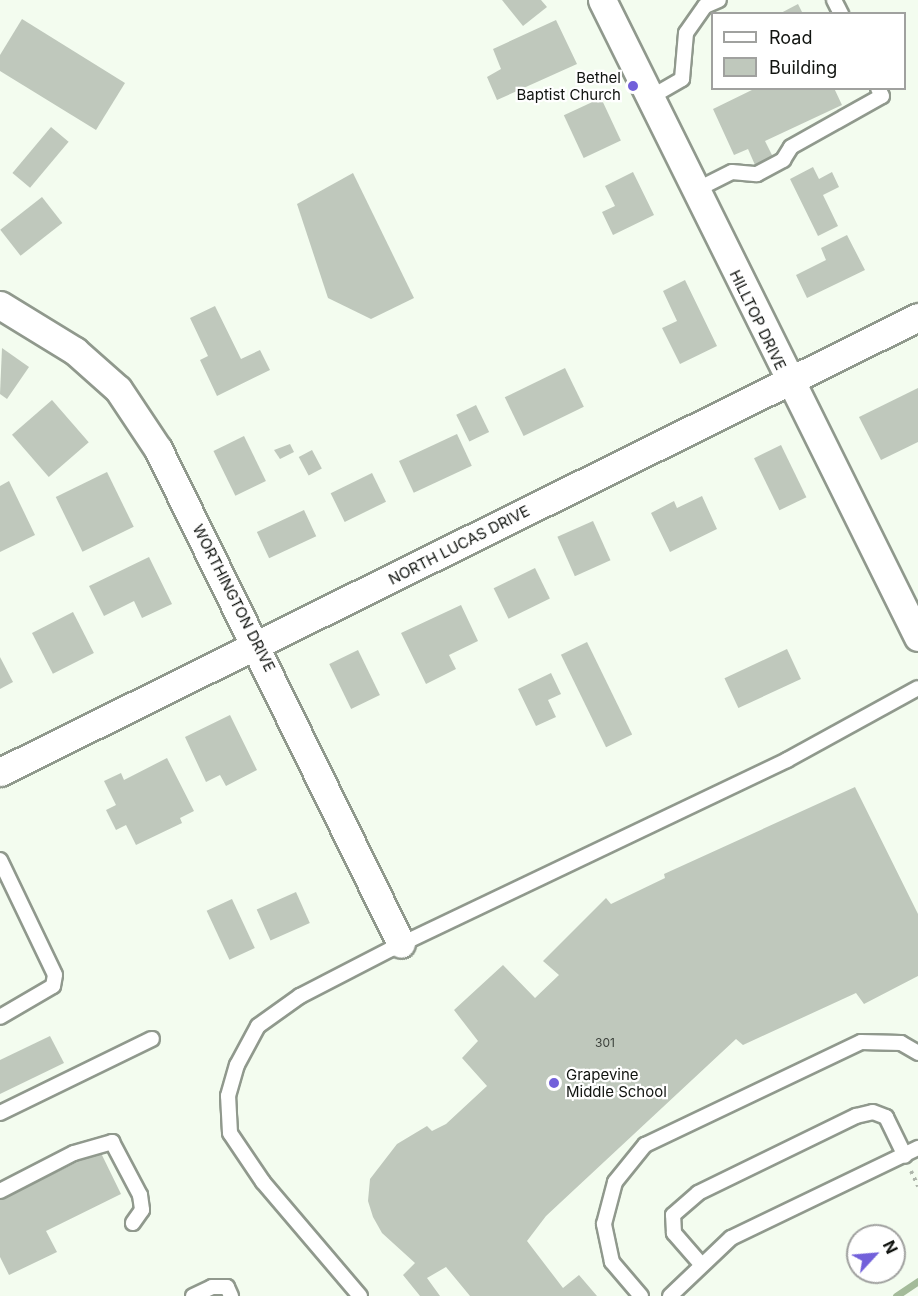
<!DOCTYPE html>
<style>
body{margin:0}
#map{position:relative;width:918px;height:1296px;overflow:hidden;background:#f3fcef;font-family:Inter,sans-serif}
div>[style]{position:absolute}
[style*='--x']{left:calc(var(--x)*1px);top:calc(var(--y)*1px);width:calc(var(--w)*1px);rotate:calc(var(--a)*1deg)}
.stream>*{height:7px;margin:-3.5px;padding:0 3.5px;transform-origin:3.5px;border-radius:3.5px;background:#a4bb9a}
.building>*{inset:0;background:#bfc8bc;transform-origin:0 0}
.path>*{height:4px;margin-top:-2px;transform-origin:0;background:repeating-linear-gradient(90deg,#aeb5ab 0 3px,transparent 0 7.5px)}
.roads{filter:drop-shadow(2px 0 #90998d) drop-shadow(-2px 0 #90998d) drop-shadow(0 2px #90998d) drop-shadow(0 -2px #90998d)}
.service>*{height:14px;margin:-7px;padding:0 7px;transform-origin:7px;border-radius:7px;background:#fff}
.minor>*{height:27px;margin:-13.5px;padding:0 13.5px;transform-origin:13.5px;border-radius:13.5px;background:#fff}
.dots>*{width:16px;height:16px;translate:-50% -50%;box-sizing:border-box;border:3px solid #fff;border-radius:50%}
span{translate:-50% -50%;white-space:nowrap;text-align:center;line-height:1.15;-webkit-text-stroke:4.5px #fff;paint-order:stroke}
.number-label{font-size:12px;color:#3c413b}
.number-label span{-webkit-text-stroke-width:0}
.poi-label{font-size:15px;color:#111410}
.right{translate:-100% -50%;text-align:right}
.left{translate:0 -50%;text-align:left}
.street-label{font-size:15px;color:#111410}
.legend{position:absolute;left:711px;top:12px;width:195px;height:78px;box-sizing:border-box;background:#fff;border:2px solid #a0a19f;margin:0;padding:8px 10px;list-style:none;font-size:18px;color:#111410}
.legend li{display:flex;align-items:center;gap:12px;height:30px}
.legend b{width:30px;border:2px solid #a0a19f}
.north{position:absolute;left:846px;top:1224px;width:60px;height:60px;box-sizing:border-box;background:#fff;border:2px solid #a0a19f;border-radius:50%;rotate:64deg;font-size:16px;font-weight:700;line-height:24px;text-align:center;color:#111410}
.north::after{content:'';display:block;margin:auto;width:21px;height:27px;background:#7260da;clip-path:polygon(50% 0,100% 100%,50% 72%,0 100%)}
</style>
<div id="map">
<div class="stream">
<div style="--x:896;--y:1296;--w:27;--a:-34"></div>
</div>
<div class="building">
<div style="clip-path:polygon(502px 0,541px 0,547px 7px,523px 26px)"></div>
<div style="clip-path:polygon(798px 4px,803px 14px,779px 14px)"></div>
<div style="clip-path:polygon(22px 19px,125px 83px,96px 130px,0 71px,0 55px)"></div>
<div style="clip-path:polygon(556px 20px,577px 64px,497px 100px,487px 77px,501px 69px,493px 49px)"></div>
<div style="clip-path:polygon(756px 88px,834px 88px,842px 105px,765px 141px,773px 157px,755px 165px,748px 149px,734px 155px,713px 109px)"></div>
<div style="left:601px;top:98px;width:47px;height:41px;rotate:65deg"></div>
<div style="left:51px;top:127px;width:23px;height:60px;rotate:40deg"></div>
<div style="clip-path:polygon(813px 167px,819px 179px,832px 172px,839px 187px,823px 195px,838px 226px,818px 236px,790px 179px)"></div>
<div style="clip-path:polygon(633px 172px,654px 215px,613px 235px,602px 212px,615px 206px,605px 186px)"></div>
<div style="clip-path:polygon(353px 173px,414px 298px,371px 319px,328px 298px,297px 204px)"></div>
<div style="left:42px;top:197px;width:33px;height:53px;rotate:52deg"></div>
<div style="clip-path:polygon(847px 235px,865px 270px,807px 298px,796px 275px,826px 260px,821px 248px)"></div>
<div style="clip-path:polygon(685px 280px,717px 346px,680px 364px,662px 328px,677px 321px,663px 291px)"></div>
<div style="clip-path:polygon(215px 306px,241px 359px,260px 350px,270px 370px,217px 396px,200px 360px,208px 356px,190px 318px)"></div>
<div style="clip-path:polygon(2px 348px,29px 367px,7px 399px,0 394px)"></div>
<div style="left:565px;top:368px;width:43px;height:67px;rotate:64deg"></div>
<div style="clip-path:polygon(918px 388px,918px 442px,881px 460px,859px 417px)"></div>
<div style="left:52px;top:400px;width:56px;height:53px;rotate:49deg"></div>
<div style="left:476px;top:405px;width:30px;height:22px;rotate:64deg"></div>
<div style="left:457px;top:434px;width:35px;height:64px;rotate:65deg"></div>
<div style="left:244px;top:436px;width:50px;height:34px;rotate:64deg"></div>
<div style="clip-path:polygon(290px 444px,294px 452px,280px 459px,274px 450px)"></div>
<div style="left:781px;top:445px;width:58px;height:30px;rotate:64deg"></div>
<div style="left:312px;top:450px;width:21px;height:15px;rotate:62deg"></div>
<div style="left:107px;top:472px;width:61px;height:57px;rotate:64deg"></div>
<div style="left:372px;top:473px;width:32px;height:46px;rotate:64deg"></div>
<div style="clip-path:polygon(9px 481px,35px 535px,0 552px,0 486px)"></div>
<div style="clip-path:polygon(702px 496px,717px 529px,670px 552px,651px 513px,674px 501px,677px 508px)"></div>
<div style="left:304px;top:510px;width:29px;height:52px;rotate:65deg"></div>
<div style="left:593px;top:521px;width:43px;height:39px;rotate:66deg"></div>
<div style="clip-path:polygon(149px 557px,172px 604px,142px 618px,134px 601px,104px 616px,89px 586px)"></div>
<div style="left:535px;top:568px;width:34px;height:46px;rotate:64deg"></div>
<div style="clip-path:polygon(461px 605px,478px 641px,449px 655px,456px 669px,426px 684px,401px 633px)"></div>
<div style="left:73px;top:612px;width:46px;height:46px;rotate:63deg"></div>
<div style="left:587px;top:642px;width:103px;height:29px;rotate:64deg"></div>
<div style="left:787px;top:649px;width:33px;height:69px;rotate:65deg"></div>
<div style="left:358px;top:650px;width:50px;height:32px;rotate:64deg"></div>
<div style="clip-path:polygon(0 657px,13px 682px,0 689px)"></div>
<div style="clip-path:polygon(551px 673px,561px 694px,548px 700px,556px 717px,536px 726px,518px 689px)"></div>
<div style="clip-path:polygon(230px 715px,257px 770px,226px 786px,220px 775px,206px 782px,185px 737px)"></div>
<div style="clip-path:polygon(167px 758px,194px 811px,180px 818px,182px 823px,136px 845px,126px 825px,116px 830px,106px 810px,116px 805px,104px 781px,121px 773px,124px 780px)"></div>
<div style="clip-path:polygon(855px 787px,918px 914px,918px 976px,864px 1004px,856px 993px,743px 1045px,736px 1039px,546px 1216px,527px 1241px,563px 1288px,579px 1275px,597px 1296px,470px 1296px,446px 1267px,427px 1278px,440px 1296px,420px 1296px,403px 1275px,415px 1263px,382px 1233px,373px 1217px,368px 1201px,370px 1179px,397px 1144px,427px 1126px,432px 1131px,446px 1124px,487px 1086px,462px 1058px,478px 1041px,454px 1010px,503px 965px,535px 998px,559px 975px,543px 961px,606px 898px,611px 904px,665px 878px,664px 874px)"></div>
<div style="left:296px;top:892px;width:34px;height:43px;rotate:66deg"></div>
<div style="left:232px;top:899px;width:54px;height:28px;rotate:65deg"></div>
<div style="clip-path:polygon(50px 1036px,64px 1063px,0 1094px,0 1060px)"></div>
<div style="clip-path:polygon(100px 1151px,121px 1194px,46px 1231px,57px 1252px,9px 1275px,0 1257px,0 1200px)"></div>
</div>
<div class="path">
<div style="--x:911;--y:1171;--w:17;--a:65"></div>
</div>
<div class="roads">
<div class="service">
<div style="--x:834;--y:0;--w:16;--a:63"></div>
<div style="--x:651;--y:97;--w:36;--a:-30"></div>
<div style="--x:682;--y:79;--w:46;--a:-85"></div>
<div style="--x:686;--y:33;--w:33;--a:-55"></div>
<div style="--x:705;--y:6;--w:15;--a:-23"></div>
<div style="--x:696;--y:190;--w:40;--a:-26.6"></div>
<div style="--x:732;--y:172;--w:25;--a:5"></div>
<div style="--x:757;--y:174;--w:30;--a:-28"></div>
<div style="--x:783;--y:160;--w:15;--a:-58"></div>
<div style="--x:791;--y:147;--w:104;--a:-29.3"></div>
<div style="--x:882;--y:96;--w:9;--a:-117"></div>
<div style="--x:0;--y:860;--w:127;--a:64.4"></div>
<div style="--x:55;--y:975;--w:11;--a:100"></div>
<div style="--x:53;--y:986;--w:61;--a:149.7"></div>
<div style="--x:0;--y:1113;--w:169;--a:-26"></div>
<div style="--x:0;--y:1191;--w:83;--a:-27.2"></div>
<div style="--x:74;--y:1153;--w:40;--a:-16"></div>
<div style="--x:112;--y:1142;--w:60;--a:62.2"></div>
<div style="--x:140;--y:1195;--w:15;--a:82"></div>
<div style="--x:142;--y:1210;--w:16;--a:125"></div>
<div style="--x:700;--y:1263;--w:40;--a:-131"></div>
<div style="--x:674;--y:1233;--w:18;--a:-93"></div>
<div style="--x:673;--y:1215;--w:33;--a:-41"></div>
<div style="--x:698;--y:1193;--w:176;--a:-26"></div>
<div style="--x:856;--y:1116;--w:17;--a:-13"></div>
<div style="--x:873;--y:1112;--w:14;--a:21"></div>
<div style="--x:886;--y:1117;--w:43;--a:64"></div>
<div style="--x:193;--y:1296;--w:21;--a:-25"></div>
<div style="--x:212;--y:1287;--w:15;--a:0"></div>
<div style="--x:227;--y:1287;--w:10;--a:66"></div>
<div style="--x:360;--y:1296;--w:150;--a:-130.4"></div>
<div style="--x:263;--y:1182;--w:59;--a:-124"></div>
<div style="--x:230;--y:1133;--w:37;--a:-93"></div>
<div style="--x:228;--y:1096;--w:32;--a:-74"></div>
<div style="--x:237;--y:1065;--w:44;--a:-61.7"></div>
<div style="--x:258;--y:1026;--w:52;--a:-35.5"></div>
<div style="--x:300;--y:996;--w:102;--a:-27.3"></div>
<div style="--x:391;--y:949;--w:439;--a:-25.5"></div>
<div style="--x:787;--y:760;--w:149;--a:-28.8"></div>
<div style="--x:641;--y:1296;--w:45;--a:-130.5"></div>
<div style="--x:612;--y:1262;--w:39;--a:-102"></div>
<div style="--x:604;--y:1224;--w:43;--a:-75.3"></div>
<div style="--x:615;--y:1182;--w:48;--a:-51"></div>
<div style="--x:645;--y:1145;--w:239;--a:-25.5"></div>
<div style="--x:861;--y:1042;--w:40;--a:1.4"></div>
<div style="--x:901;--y:1043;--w:20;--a:30"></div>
<div style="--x:670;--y:1296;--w:84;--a:-43.6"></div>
<div style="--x:731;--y:1238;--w:208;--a:-25.7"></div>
</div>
<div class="minor">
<div style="--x:602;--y:0;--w:711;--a:63.62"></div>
<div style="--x:0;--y:305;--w:88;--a:31.5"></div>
<div style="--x:75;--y:351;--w:57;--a:41.5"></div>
<div style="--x:118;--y:389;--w:72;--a:56.3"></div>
<div style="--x:158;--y:449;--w:551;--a:63.85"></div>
<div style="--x:0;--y:772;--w:1025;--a:-26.36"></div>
</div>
</div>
<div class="dots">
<div style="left:633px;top:86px;background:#7260da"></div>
<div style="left:554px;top:1083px;background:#7260da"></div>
</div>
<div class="number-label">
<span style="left:605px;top:1043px">301</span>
</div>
<div class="poi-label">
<span class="right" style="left:621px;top:86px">Bethel<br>Baptist Church</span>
<span class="left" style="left:566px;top:1083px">Grapevine<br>Middle School</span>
</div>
<div class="street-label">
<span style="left:758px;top:320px;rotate:64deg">HILLTOP DRIVE</span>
<span style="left:459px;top:545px;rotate:-27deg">NORTH LUCAS DRIVE</span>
<span style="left:234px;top:598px;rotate:63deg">WORTHINGTON DRIVE</span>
</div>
<ul class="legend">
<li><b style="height:8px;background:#fff"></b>Road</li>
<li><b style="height:16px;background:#bfc8bc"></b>Building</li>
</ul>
<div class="north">N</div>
</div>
